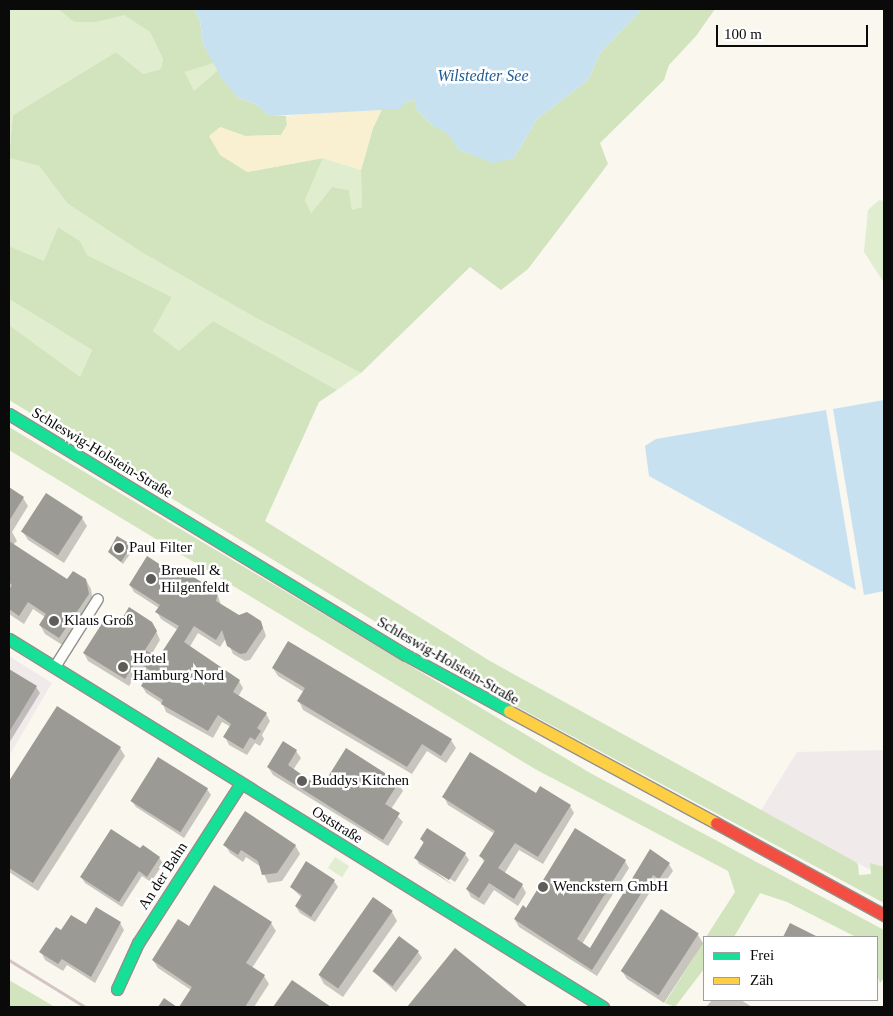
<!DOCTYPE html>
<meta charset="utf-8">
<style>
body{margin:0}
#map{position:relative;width:893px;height:1016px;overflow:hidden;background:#f9f7ee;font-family:"Times New Roman",serif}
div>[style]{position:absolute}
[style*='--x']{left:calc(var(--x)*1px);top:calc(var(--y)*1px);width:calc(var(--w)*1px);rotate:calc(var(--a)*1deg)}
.industrial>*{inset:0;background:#f0eaeb}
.green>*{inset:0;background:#e1edcf;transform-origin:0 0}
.forest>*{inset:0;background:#d1e4be}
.sand>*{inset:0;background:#f8f0d0}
.water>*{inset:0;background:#c7e1f1}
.shadow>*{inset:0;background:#0003}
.building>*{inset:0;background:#9c9a94;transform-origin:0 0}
.roads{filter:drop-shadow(1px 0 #92918d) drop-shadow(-1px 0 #92918d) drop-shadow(0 1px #92918d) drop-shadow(0 -1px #92918d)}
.street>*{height:10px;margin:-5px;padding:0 5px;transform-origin:5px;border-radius:5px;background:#fefefc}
.fast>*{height:11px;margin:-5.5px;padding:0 5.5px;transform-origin:5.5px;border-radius:5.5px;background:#16e098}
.slow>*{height:11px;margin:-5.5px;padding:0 5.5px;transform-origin:5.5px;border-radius:5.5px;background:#ffcf43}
.jam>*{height:11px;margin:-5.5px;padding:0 5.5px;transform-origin:5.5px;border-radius:5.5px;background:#f24e42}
.rail>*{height:3px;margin:-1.5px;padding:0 1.5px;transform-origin:1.5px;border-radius:1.5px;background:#d4c5c4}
.dots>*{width:14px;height:14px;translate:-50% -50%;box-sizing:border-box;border:2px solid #fff;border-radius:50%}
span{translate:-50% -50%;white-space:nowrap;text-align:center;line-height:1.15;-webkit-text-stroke:5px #fff;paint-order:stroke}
.street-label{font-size:15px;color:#0a0a0a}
.poi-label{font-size:15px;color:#0a0a0a}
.left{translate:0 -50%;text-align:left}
.water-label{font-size:16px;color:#1c5d94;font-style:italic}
.frame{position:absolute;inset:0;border:10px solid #0a0a0a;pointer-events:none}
.legend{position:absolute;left:703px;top:936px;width:175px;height:65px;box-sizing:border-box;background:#fff;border:1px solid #9d9d9d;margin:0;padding:6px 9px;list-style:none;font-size:15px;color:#0a0a0a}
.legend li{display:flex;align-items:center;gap:10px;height:25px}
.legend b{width:25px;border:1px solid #9d9d9d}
.scale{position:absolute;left:716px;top:25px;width:152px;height:22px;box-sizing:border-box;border:2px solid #0a0a0a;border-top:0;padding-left:6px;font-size:15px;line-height:18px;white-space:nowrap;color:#0a0a0a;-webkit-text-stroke:4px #fff;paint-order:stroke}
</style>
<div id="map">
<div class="industrial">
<div style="clip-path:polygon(9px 656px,52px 683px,9px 756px)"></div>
<div style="clip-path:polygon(884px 750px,884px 877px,760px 812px,797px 752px)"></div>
</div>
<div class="green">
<div style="clip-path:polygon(9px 9px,58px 9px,74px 22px,97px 22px,124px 14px,150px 32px,163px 59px,161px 69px,143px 74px,116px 52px,13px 115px,9px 158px,39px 166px,68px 204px,143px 253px,249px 314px,361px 373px,337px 390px,213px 321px,179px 352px,153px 331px,172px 297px,87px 255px,80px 241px,58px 227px,45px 262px,9px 246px)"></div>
<div style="clip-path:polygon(214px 63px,218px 70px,194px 91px,185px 72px)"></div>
<div style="clip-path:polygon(323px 158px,361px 170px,362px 207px,352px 210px,349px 190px,332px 187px,311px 213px,305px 200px)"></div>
<div style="clip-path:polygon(879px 200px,884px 201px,884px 283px,864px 252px,868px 210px)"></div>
<div style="clip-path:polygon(9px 299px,92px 350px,80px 378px,9px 325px)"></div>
<div style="left:335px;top:857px;width:17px;height:13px;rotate:33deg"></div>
</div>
<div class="forest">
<div style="clip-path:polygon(58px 9px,194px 9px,200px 21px,203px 44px,214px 63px,185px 72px,194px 91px,218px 70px,237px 97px,257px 105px,269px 115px,286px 116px,287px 125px,281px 135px,245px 136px,220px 127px,247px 172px,323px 158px,305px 200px,311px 213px,332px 187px,349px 190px,352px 210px,362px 207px,361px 170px,373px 128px,383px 107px,400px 108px,406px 102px,416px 100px,415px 108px,431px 124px,449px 134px,459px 150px,493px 162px,514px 158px,537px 119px,588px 80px,600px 53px,642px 9px,715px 9px,696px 36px,669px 65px,664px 80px,600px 143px,608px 164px,528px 269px,501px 290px,470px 267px,361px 373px,249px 314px,143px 253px,68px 204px,39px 166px,9px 158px,13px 115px,116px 52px,143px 74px,161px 69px,163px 59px,150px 32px,124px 15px,97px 22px,74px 22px)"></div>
<div style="clip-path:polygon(58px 227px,80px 241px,87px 255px,172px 297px,153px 331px,179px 351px,213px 321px,337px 390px,319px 402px,265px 521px,490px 661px,854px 861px,858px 864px,859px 875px,871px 874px,870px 863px,884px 867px,884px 903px,510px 703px,9px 400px,9px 325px,80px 377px,92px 350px,9px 299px,9px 246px,44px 261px)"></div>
<div style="clip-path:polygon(9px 427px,592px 774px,884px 930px,884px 978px,880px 983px,877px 975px,877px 937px,856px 937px,787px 902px,760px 893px,734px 937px,706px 937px,735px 892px,728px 871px,535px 769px,9px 450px)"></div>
<div style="clip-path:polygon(704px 941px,704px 969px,675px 1007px,665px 1003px)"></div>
<div style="clip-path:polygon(9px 980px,55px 1007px,9px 1007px)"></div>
</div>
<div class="sand">
<div style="clip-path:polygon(383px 107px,373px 128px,361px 170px,323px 158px,247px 172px,220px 155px,209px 136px,220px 127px,245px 136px,281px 135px,287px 125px,286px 116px)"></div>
</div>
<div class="water">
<div style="clip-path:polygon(194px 9px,642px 9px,600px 53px,588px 80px,537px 119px,514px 158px,493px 163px,459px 150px,449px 135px,431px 124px,415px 108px,415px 100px,406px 102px,400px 109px,269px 116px,257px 105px,237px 97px,222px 79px,203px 44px,200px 21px)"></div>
<div style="clip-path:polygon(884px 400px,884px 591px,864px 595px,833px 409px)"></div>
<div style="clip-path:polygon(826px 410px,856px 590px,649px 476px,645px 446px,656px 439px)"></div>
</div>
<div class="shadow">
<div style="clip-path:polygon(9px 489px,23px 498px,28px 506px,12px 532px,17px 541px,13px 545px,68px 581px,86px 580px,91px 589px,93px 603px,64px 646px,45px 634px,40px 625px,45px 617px,33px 609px,24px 624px,9px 614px)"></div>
<div style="clip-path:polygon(82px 518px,87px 526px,64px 563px,28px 540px,23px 532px)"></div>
<div style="clip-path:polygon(131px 546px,133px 550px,123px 564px,109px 552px)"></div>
<div style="clip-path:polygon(167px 570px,217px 593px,221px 605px,239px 616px,260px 622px,264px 630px,266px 636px,250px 660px,245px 661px,233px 654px,226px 638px,220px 647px,198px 633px,189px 648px,239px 681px,243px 688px,238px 697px,266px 714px,270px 721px,262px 735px,264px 739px,260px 746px,255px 743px,247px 755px,229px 745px,225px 737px,231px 727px,222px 722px,213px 738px,166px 712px,163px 704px,146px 693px,142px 686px,150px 674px,140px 668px,129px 686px,88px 661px,84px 653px,121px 624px,156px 631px,160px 640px,151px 655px,159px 660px,178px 630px,161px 619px,157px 612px,159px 608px,134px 592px,130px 585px)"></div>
<div style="clip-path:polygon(273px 668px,451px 740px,456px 748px,446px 763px,427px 751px,412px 774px,303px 710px,299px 701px,304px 692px,278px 676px)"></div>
<div style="clip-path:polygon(9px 670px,36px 687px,40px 693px,9px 743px)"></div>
<div style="clip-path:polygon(58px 708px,120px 748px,125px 756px,38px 891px,9px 872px,9px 783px)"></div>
<div style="clip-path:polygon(296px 751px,301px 758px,293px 770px,321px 790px,398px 783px,403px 791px,391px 809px,403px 822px,388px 846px,273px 775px,268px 767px)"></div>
<div style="clip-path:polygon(207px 789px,211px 795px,184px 838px,136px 807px,132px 801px)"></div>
<div style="clip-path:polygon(536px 795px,570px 806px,574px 813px,543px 864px,519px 850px,504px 874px,522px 885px,526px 893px,518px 906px,494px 890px,484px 905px,471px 897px,467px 889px,484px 862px,481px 856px,495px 834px,448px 805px,444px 797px)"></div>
<div style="clip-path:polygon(421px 839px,465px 854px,469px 860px,455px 882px,419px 859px,453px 885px,419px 864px,416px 858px,424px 844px)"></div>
<div style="clip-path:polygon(225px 845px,295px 845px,300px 854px,282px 881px,268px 883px,261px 867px,246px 857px,243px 862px,230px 853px)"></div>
<div style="clip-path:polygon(141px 850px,159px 857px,163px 864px,151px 882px,142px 876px,122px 907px,85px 883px,81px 877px)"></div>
<div style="clip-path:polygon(651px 851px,669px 864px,673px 871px,663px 885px,657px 881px,597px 976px,519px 927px,515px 920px,527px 909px,625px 861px,629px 868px,582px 944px,590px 949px)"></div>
<div style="clip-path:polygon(307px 863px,334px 881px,338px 887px,315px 922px,300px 913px,296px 907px,302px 898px,291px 887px)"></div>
<div style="clip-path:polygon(374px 899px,392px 912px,397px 921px,343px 997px,324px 984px,319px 975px)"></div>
<div style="clip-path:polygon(662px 911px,698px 935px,703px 943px,664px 1003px,627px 979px,622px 971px)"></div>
<div style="clip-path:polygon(120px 923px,124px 930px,95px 983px,67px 965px,63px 971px,45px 960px,41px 952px,62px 932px,86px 925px)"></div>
<div style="clip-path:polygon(271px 923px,276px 931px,252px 968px,264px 976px,269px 984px,254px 1007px,180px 1007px,191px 990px,158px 968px,153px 960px,189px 927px)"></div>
<div style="clip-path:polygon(455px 950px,526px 1007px,408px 1007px)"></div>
<div style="clip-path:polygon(418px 952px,422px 958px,396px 992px,374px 972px)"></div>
<div style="clip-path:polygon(292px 982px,329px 1007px,275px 1007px)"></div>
<div style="clip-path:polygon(712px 1000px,741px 1000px,752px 1007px,706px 1007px)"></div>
</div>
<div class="building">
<div style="clip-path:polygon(9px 487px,24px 497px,9px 521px)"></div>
<div style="left:46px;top:493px;width:44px;height:46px;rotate:33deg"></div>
<div style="clip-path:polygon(117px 536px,132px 545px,121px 562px,108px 552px)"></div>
<div style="clip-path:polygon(9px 541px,67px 579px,73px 571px,86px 579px,89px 594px,59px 638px,39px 625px,46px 614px,28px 602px,19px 616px,9px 609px,9px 590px,12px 585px,9px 582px)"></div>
<div style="clip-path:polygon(147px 556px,167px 569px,177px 567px,218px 592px,216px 601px,239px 615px,247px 612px,261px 621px,263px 628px,246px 653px,240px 654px,227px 646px,222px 630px,216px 640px,194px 626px,184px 642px,240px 680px,233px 692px,267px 713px,257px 728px,261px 731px,255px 740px,250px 737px,243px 749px,223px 737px,231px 724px,218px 715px,208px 731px,161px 704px,163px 700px,141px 686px,150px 670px,136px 661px,125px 679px,83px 653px,108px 614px,120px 622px,129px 607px,152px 622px,157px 631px,145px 650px,158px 658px,179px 626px,155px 612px,160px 605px,129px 585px)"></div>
<div style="clip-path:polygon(288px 641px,452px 739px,441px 756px,422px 744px,407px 767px,297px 701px,305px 688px,272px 668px)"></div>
<div style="clip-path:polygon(9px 669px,37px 686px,9px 732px)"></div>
<div style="clip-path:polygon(57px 706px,121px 747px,33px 883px,9px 868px,9px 781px)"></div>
<div style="clip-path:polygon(283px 741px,297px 750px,288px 765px,321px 788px,346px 748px,399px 782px,385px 804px,400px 813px,383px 840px,267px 767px)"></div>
<div style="clip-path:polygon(470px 752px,536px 793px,540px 786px,571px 805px,538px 857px,515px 843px,498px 868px,523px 884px,514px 899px,489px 883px,479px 898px,466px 889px,485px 860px,479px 856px,495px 831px,442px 797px)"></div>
<div style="left:158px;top:757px;width:59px;height:52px;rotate:32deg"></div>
<div style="clip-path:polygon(245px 811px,296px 845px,277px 873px,262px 875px,258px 861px,241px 850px,238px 855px,223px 845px)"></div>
<div style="clip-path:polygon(427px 828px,466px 853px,449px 880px,414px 858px,424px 842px,420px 839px)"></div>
<div style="clip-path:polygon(575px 828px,626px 860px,577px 939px,590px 948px,650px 849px,670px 863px,659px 879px,653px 875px,592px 970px,514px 919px,523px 905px,526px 908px)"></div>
<div style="clip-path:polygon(111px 829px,140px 848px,143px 845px,160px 857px,147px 877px,139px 871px,119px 902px,80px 877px)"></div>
<div style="clip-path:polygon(306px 861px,335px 880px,311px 917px,295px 906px,302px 895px,290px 887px)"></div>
<div style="clip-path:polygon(214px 885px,272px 922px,246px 963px,265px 975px,245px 1007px,179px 1007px,192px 987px,152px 960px,178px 919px,189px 926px)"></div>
<div style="left:373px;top:897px;width:24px;height:95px;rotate:35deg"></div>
<div style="clip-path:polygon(96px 907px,121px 922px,91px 977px,62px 959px,58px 964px,39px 952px,56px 927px,61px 930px,71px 915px,86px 924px)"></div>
<div style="left:661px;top:909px;width:45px;height:74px;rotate:33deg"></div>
<div style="clip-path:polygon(790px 923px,818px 937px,783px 937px)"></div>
<div style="left:399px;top:936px;width:25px;height:44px;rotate:37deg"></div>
<div style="clip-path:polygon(455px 948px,528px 1007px,407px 1007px)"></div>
<div style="clip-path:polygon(292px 980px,331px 1007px,273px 1007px)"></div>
<div style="clip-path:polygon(164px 998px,177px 1007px,158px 1007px)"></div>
</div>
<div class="roads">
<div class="street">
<div style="--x:55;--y:667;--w:80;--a:-57.7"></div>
</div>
<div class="fast">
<div style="--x:9;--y:414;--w:464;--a:31.3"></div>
<div style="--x:406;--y:655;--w:117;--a:28.5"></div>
<div style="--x:9;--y:639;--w:699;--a:31.78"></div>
<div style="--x:117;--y:989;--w:51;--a:-65.5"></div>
<div style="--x:138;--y:943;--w:190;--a:-57.2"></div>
</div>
<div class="slow">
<div style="--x:509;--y:711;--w:235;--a:28.4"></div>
</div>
<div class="jam">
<div style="--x:716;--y:823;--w:192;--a:28.7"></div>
</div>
</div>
<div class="rail">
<div style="--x:9;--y:960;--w:89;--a:31.7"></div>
</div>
<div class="dots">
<div style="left:119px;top:548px;background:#5e5d5a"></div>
<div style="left:151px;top:579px;background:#5e5d5a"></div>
<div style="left:54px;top:621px;background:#5e5d5a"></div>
<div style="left:123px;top:667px;background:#5e5d5a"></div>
<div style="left:302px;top:781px;background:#5e5d5a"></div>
<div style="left:543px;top:887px;background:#5e5d5a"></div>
</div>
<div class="street-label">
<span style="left:102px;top:453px;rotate:31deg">Schleswig-Holstein-Straße</span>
<span style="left:448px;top:661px;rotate:30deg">Schleswig-Holstein-Straße</span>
<span style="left:337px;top:825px;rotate:32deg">Oststraße</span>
<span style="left:163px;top:876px;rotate:-57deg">An der Bahn</span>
</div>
<div class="poi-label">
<span class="left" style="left:129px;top:548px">Paul Filter</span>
<span class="left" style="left:161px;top:579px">Breuell &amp;<br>Hilgenfeldt</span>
<span class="left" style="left:64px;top:621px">Klaus Groß</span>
<span class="left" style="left:133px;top:667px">Hotel<br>Hamburg Nord</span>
<span class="left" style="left:312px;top:781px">Buddys Kitchen</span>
<span class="left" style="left:553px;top:887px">Wenckstern GmbH</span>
</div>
<div class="water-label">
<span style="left:483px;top:76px">Wilstedter See</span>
</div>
<div class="frame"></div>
<ul class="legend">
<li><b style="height:6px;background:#16e098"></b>Frei</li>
<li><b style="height:6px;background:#ffcf43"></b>Zäh</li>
</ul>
<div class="scale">100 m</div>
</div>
